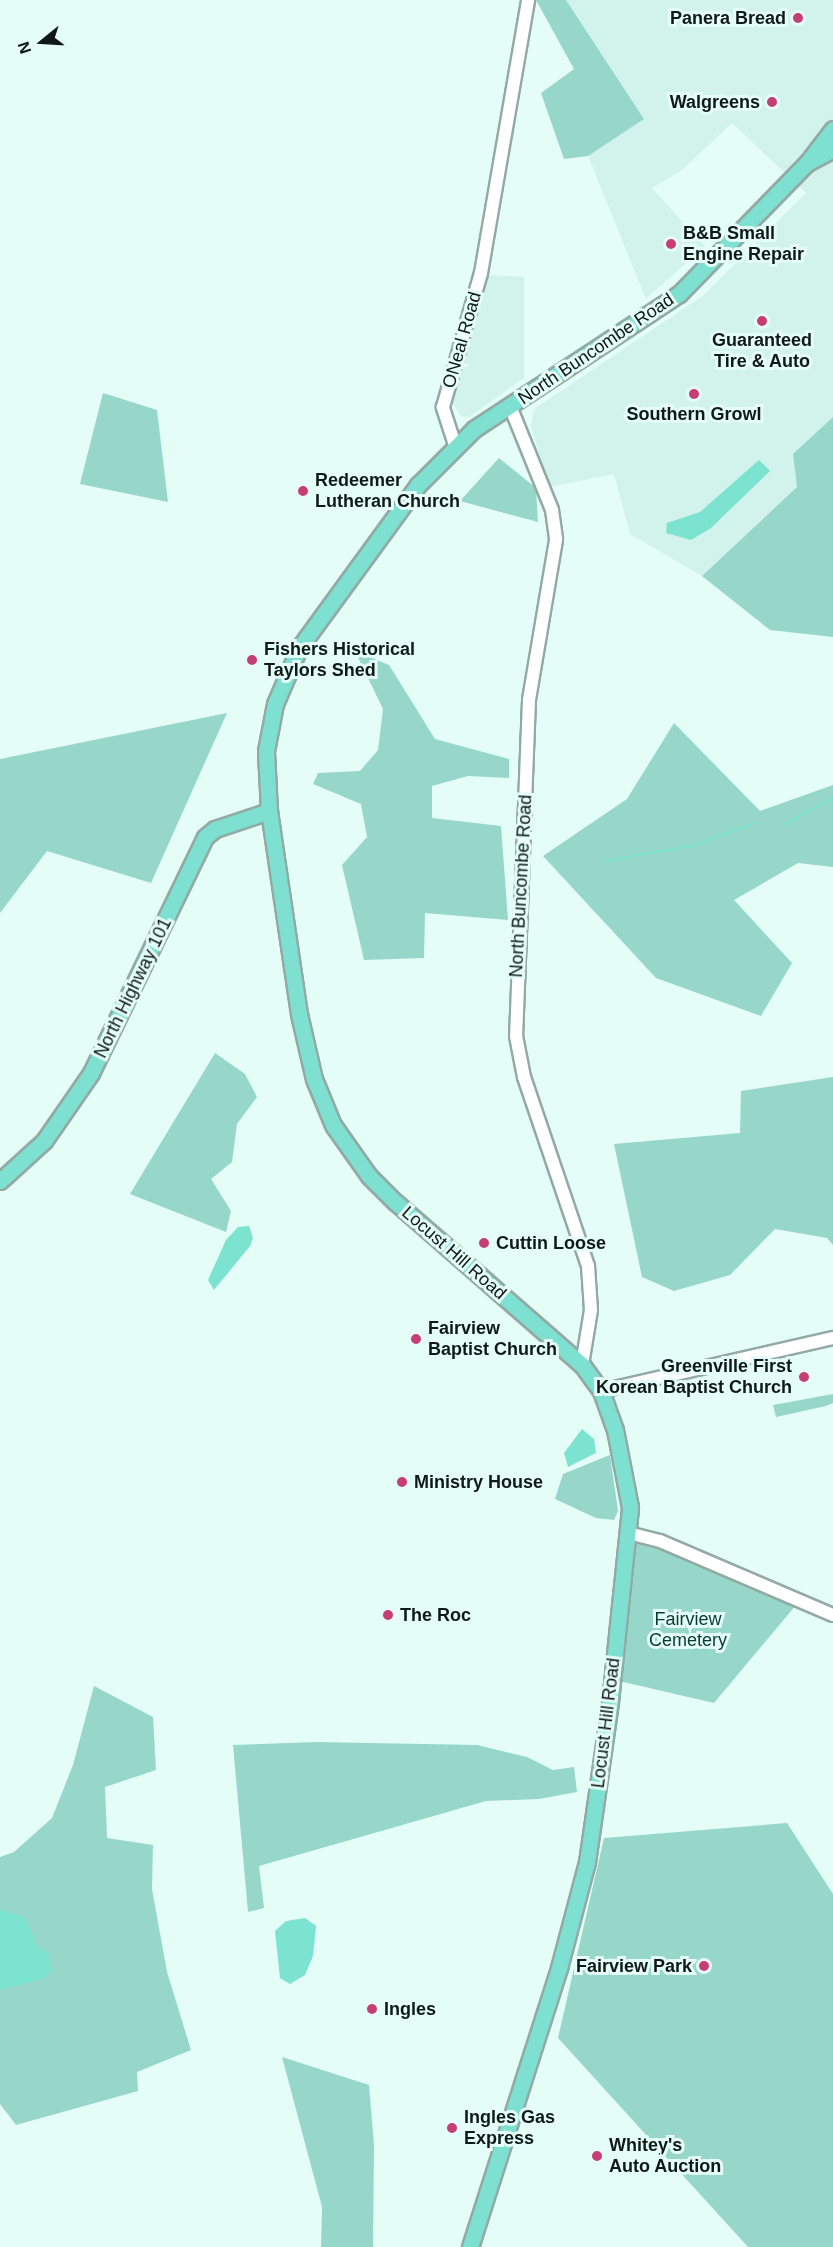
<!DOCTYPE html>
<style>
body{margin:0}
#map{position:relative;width:833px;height:2247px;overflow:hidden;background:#e4fdf7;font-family:Helvetica,sans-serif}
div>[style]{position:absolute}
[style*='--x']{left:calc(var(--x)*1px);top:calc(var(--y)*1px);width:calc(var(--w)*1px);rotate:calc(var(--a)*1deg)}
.built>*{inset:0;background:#d1f3eb}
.green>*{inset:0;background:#97d7c9}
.water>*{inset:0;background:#7be3cf}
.stream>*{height:2px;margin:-1px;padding:0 1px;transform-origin:1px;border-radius:1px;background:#7be3cf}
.roads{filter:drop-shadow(2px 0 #93aaa4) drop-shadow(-2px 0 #93aaa4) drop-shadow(0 2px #93aaa4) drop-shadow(0 -2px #93aaa4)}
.minor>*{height:12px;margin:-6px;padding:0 6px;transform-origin:6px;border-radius:6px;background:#fff}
.major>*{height:15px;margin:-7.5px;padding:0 7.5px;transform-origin:7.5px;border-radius:7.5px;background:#7de0d1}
.dots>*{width:16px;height:16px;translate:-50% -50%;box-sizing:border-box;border:3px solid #e4fdf7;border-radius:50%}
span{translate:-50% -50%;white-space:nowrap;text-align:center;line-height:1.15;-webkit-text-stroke:6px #e4fdf7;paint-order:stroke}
.poi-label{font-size:18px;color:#101917;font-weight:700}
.right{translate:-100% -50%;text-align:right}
.left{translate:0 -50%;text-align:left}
.street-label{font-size:18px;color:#101917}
.park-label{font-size:18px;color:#073a32}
.north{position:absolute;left:12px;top:12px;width:60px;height:60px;-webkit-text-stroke:4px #e4fdf7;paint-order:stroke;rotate:252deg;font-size:16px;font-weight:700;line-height:24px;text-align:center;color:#101917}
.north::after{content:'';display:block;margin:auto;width:21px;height:27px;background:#101917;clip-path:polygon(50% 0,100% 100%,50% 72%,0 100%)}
</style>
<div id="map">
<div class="built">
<div style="clip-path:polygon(566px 0,833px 0,833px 417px,793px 454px,797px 487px,702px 576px,630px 534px,614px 474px,549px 487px,531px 426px,534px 409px,704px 295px,806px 193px,732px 123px,682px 170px,652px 188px,705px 246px,646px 299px,588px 156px,644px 119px)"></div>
<div style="clip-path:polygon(486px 275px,524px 277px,524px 378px,469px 417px,461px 416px,452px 402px)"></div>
</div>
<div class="green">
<div style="clip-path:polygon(536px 0,566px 0,644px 119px,588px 156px,564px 159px,541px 93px,574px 69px)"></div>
<div style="clip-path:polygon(103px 393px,157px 410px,168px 502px,80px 484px)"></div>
<div style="clip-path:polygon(833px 417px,833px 637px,770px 630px,702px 576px,797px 487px,793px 454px)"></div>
<div style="clip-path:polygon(499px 458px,536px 488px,538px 522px,460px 501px)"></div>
<div style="clip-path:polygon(355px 651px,389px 665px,435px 739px,509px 759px,509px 778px,468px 776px,432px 786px,432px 818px,501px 826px,508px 920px,425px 913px,424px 958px,364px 960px,342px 865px,367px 837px,361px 804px,313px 784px,318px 773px,360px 771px,378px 750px,383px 709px)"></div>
<div style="clip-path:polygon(227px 713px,151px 883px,47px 851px,0 913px,0 759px)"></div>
<div style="clip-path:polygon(674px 723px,760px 811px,833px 785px,833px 867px,798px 863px,734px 900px,792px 963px,761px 1016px,656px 978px,543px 856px,627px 799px)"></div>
<div style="clip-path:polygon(215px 1053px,245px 1074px,257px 1097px,237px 1124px,232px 1162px,211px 1179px,231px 1211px,226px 1232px,130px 1194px)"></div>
<div style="clip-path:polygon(833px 1077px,833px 1245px,827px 1238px,775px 1229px,730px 1275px,674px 1291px,642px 1277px,614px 1144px,740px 1133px,741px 1091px)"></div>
<div style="clip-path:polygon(833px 1394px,833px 1403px,826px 1406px,776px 1417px,773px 1405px)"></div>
<div style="clip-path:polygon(610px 1455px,618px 1511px,614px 1520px,596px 1518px,555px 1499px,563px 1474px)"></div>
<div style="clip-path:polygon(650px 1542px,796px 1605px,714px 1703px,619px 1681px,631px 1550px,638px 1543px)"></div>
<div style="clip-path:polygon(94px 1686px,153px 1717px,156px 1770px,105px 1787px,107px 1838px,153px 1845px,152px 1889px,167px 1972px,191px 2050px,137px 2072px,138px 2091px,16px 2125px,0 2104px,0 1857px,14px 1852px,52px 1818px,73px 1765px)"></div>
<div style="clip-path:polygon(316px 1742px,477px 1745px,527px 1757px,553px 1770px,574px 1767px,577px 1792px,539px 1799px,486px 1801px,259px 1866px,264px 1908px,248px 1912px,233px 1745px)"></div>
<div style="clip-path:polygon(787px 1823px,833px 1894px,833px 2247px,748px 2247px,558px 2038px,604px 1838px)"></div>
<div style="clip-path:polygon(282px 2057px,369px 2085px,374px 2145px,373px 2247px,321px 2247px,322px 2207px)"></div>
</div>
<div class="water">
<div style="clip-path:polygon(759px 460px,770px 471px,711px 528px,691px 540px,666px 533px,667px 523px,700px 512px)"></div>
<div style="clip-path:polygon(249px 1226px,253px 1238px,250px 1246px,214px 1290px,208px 1280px,226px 1240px,238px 1227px)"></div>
<div style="clip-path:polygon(582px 1429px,594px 1439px,596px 1453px,568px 1467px,564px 1453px)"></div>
<div style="clip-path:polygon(0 1910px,25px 1917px,37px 1946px,48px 1953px,52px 1972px,42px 1979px,0 1990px)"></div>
<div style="clip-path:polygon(305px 1918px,316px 1926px,313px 1956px,305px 1975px,290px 1984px,280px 1978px,275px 1931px,286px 1921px)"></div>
</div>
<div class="stream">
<div style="--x:783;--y:825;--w:57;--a:-28.4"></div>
<div style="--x:605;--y:861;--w:87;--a:-9.9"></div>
<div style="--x:691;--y:846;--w:67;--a:-20.1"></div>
</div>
<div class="roads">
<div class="minor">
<div style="--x:510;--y:406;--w:112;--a:68"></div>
<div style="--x:552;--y:510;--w:30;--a:82"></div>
<div style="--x:556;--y:540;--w:162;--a:99.6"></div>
<div style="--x:529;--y:700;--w:336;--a:92.2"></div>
<div style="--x:516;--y:1036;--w:42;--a:79"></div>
<div style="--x:524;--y:1077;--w:200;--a:71.3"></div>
<div style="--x:588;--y:1266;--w:44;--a:86.1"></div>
<div style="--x:591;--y:1310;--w:56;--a:99.3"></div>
<div style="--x:455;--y:445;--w:40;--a:-108"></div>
<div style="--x:443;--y:407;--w:139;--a:-74.2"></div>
<div style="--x:481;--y:273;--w:277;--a:-80.2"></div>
<div style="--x:601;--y:1391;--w:238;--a:-12.9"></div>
<div style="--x:628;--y:1533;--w:33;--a:14"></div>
<div style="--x:660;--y:1541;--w:188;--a:23.2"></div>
</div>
<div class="major">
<div style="--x:807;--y:163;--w:30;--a:-28"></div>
<div style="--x:0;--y:1181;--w:59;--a:-42.3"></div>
<div style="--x:44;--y:1141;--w:83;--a:-55.3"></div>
<div style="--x:91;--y:1073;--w:262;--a:-64.2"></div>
<div style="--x:205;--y:837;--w:13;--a:-39"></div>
<div style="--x:215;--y:829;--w:57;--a:-18.4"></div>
<div style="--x:470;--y:2247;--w:293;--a:-72.3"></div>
<div style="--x:559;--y:1968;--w:110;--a:-75.2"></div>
<div style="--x:587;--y:1862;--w:162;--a:-81.8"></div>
<div style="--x:610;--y:1702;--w:196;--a:-84.1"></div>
<div style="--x:630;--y:1507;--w:78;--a:-101"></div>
<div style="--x:615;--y:1430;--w:41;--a:-109.7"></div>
<div style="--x:601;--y:1391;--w:32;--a:-126"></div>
<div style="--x:582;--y:1365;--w:248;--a:-138.9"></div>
<div style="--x:395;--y:1202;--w:37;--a:-135"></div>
<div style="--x:369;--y:1176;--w:62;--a:-125.2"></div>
<div style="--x:333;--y:1125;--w:50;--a:-112.4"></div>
<div style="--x:314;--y:1079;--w:67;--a:-103"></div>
<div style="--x:299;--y:1014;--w:205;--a:-98.4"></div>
<div style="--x:269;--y:811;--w:60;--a:-92.9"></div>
<div style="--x:266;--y:751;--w:48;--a:-79.2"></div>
<div style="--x:275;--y:704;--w:61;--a:-66.8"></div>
<div style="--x:299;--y:648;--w:202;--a:-53.9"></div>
<div style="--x:418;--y:485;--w:79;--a:-45"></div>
<div style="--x:474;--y:429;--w:245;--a:-33.4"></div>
<div style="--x:679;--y:294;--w:183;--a:-45.7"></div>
<div style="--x:807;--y:163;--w:43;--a:-52.6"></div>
</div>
</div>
<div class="dots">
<div style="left:798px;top:18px;background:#c73d76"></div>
<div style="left:772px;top:102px;background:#c73d76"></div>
<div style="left:671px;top:244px;background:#c73d76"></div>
<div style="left:762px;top:321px;background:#c73d76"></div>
<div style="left:694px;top:394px;background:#c73d76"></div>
<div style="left:303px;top:491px;background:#c73d76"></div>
<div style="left:252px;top:660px;background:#c73d76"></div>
<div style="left:484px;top:1243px;background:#c73d76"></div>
<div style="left:416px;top:1339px;background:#c73d76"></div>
<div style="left:804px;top:1377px;background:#c73d76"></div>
<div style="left:402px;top:1482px;background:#c73d76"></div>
<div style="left:388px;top:1615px;background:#c73d76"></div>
<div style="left:704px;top:1966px;background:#c73d76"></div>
<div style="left:372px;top:2009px;background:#c73d76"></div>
<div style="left:452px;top:2128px;background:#c73d76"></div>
<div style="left:597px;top:2156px;background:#c73d76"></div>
</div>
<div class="poi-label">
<span class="right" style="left:786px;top:18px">Panera Bread</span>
<span class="right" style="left:760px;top:102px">Walgreens</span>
<span class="left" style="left:683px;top:244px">B&amp;B Small<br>Engine Repair</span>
<span style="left:762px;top:351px">Guaranteed<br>Tire &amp; Auto</span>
<span style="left:694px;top:414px">Southern Growl</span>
<span class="left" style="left:315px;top:491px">Redeemer<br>Lutheran Church</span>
<span class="left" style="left:264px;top:660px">Fishers Historical<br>Taylors Shed</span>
<span class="left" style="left:496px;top:1243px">Cuttin Loose</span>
<span class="left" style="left:428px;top:1339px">Fairview<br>Baptist Church</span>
<span class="right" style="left:792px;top:1377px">Greenville First<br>Korean Baptist Church</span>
<span class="left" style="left:414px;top:1482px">Ministry House</span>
<span class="left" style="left:400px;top:1615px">The Roc</span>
<span class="right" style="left:692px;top:1966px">Fairview Park</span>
<span class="left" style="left:384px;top:2009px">Ingles</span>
<span class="left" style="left:464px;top:2128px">Ingles Gas<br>Express</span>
<span class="left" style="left:609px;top:2156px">Whitey's<br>Auto Auction</span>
</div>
<div class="street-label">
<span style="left:462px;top:340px;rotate:-74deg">ONeal Road</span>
<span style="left:596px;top:349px;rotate:-34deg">North Buncombe Road</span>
<span style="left:521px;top:886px;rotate:-87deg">North Buncombe Road</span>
<span style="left:133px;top:988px;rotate:-64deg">North Highway 101</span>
<span style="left:454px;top:1253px;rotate:41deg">Locust Hill Road</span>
<span style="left:606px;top:1723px;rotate:-83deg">Locust Hill Road</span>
</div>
<div class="park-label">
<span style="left:688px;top:1630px">Fairview<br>Cemetery</span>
</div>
<div class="north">N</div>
</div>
